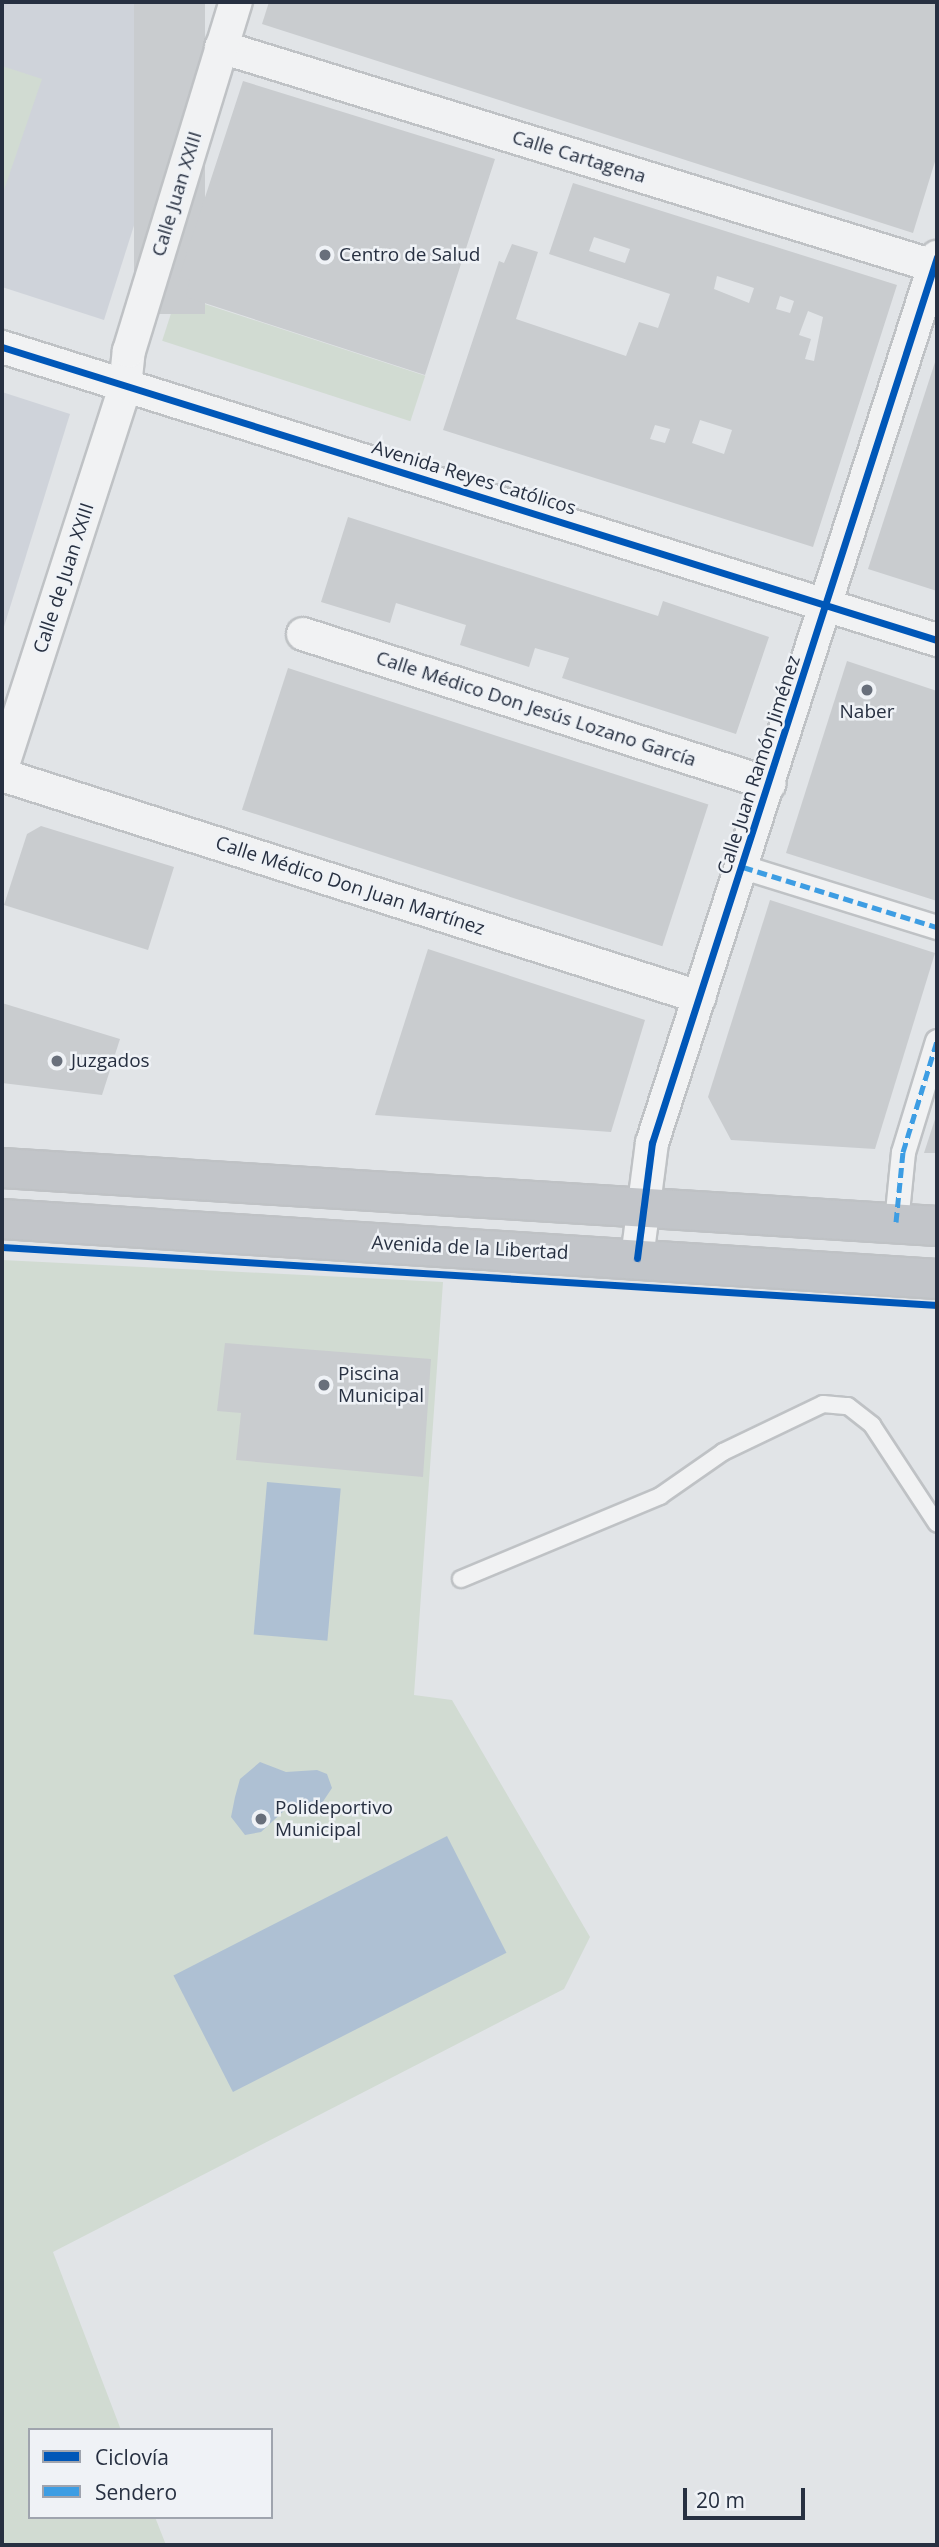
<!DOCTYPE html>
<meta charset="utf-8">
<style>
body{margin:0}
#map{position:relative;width:939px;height:2547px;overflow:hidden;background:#e1e4e7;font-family:"Open Sans",sans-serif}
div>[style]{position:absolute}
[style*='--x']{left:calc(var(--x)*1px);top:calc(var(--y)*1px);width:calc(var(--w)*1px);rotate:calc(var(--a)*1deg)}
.built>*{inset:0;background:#cfd3da}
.green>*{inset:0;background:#d1dbd2;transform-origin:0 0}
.water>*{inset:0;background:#aec0d3;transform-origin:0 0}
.building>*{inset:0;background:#c9cccf;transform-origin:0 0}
.roads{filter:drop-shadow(2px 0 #bfc2c5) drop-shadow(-2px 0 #bfc2c5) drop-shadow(0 2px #bfc2c5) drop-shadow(0 -2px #bfc2c5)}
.service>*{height:16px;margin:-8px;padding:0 8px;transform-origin:8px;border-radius:8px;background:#f1f2f3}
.pedestrian>*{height:23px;margin:-11.5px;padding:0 11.5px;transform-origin:11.5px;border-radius:11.5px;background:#f1f2f3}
.minor>*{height:32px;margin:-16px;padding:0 16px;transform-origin:16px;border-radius:16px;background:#f1f2f3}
.secondary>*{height:38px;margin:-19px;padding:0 19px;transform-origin:19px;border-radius:19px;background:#c2c5c9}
.quiet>*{height:5px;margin-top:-2.5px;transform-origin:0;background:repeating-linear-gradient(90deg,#3d9de3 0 10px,transparent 0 15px)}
.cycleway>*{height:7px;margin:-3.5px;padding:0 3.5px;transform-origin:3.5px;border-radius:3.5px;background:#0057b8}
.dots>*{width:19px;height:19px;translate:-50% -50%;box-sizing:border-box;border:4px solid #eff2f6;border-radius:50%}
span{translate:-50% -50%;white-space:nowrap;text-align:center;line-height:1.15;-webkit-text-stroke:5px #eff2f6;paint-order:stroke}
.street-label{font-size:19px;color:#273041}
.poi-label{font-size:19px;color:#273041}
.left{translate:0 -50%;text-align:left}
.frame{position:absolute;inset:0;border:4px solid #273041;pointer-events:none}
.legend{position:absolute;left:28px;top:2428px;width:245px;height:91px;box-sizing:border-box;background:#eff2f6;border:2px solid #9fa4ae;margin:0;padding:9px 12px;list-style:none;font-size:21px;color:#273041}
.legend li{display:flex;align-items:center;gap:14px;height:35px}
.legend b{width:35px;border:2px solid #9fa4ae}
.scale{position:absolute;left:683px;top:2488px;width:122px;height:32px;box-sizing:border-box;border:4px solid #273041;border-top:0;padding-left:9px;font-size:21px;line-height:24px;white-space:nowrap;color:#273041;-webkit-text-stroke:5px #eff2f6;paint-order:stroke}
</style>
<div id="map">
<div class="built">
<div style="clip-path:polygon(2px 2px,205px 2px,104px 320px,2px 287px)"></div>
<div style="clip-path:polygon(2px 392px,70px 414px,2px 633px)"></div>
</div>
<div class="green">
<div style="clip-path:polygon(2px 66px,42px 79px,3px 193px,2px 193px)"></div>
<div style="left:177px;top:295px;width:261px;height:48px;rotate:18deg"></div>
<div style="clip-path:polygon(2px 1260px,443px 1282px,414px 1695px,452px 1700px,590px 1937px,564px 1989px,53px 2252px,121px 2430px,30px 2430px,30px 2517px,155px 2517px,166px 2545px,2px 2545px)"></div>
</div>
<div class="water">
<div style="left:267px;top:1482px;width:74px;height:153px;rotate:5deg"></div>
<div style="clip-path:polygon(260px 1762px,286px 1772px,317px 1770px,327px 1774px,332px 1788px,322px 1803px,287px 1808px,261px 1832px,245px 1835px,231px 1817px,235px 1797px,240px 1779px)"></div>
<div style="left:447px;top:1836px;width:131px;height:307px;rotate:63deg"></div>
</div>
<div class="building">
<div style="left:134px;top:2px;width:71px;height:312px"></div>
<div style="clip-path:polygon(269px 2px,937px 2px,937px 155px,913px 233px,262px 24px)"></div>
<div style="clip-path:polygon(243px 81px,495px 159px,425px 375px,186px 297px,190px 280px,179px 277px)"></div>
<div style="clip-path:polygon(evenodd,573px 183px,897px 285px,813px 547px,443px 430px,499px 261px,504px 263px,512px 244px,538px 252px,516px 319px,626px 356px,639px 322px,658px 328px,670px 294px,549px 254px,573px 183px,594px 237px,630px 249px,625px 263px,589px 251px,594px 237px,573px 183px,717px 276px,754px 288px,749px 303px,714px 289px,717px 276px,573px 183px,780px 296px,794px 301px,790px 313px,776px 309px,780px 296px,573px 183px,808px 311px,823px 317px,814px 361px,805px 359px,811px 339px,799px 335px,808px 311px,573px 183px,700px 420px,732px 430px,724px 454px,692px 443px,700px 420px,573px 183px,655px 425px,670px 429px,665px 443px,650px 439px,655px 425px)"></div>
<div style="clip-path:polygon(937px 356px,937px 591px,868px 569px)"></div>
<div style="clip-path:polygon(348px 517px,658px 616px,663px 601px,769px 637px,736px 734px,562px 678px,569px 658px,535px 648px,529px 667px,460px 645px,466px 625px,396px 603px,390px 623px,321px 602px)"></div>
<div style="clip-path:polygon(847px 661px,937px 691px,937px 901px,786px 853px)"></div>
<div style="left:288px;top:668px;width:442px;height:149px;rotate:18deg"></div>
<div style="clip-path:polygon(41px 826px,174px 867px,148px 950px,4px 905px,27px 834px)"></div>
<div style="clip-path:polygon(770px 900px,935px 953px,875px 1149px,731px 1140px,708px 1097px)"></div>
<div style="clip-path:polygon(428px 949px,645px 1020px,611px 1132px,375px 1115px)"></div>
<div style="clip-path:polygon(2px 1003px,120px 1039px,102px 1095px,2px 1083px)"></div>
<div style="clip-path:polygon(937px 1113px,937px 1153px,924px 1153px)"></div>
<div style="clip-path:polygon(225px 1343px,431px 1359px,423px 1477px,236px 1460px,241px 1413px,217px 1411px)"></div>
</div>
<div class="roads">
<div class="service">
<div style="--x:461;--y:1579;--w:216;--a:-22.6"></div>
<div style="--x:660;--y:1496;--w:77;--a:-34.9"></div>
<div style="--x:723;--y:1452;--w:111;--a:-25.6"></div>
<div style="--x:823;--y:1404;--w:25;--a:5"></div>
<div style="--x:848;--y:1406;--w:31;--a:38"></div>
<div style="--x:872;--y:1425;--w:118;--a:56.7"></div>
</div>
<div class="pedestrian">
<div style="--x:743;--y:867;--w:203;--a:17.2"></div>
<div style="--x:896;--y:1222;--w:70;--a:-84.3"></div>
<div style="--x:903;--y:1152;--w:116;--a:-73"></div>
</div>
<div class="minor">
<div style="--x:221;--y:47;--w:749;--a:17.08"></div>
<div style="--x:2;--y:347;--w:980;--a:17.4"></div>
<div style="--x:303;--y:634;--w:490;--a:17.8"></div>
<div style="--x:2;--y:768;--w:400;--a:-72.1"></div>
<div style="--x:125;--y:387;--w:36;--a:-84"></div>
<div style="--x:129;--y:351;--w:365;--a:-73"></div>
<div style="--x:2;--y:775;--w:732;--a:17.67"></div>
<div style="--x:637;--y:1258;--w:116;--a:-82.6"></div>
<div style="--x:652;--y:1143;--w:931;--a:-72.17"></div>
</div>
<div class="secondary">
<div style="--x:2;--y:1168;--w:937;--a:3.55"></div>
<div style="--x:2;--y:1219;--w:937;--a:3.67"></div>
</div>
</div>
<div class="quiet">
<div style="--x:743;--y:867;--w:203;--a:17.2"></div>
<div style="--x:896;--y:1222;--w:70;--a:-84.3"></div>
<div style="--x:903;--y:1152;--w:116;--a:-73"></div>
</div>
<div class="cycleway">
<div style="--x:2;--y:347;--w:980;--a:17.4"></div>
<div style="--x:2;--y:1247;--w:937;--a:3.55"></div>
<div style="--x:637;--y:1258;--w:116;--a:-82.6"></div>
<div style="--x:652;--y:1143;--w:931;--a:-72.17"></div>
</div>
<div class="dots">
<div style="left:325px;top:255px;background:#686f7b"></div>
<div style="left:867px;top:690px;background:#686f7b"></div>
<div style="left:57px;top:1061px;background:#686f7b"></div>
<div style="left:324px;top:1385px;background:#686f7b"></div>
<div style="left:261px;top:1819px;background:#686f7b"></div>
</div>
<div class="street-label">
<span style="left:579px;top:157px;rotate:17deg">Calle Cartagena</span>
<span style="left:177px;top:194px;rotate:-73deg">Calle Juan XXIII</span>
<span style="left:474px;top:478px;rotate:17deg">Avenida Reyes Católicos</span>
<span style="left:64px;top:578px;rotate:-72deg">Calle de Juan XXIII</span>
<span style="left:536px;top:709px;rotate:18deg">Calle Médico Don Jesús Lozano García</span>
<span style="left:759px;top:765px;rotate:-72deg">Calle Juan Ramón Jiménez</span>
<span style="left:350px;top:886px;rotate:18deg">Calle Médico Don Juan Martínez</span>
<span style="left:470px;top:1248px;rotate:3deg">Avenida de la Libertad</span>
</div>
<div class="poi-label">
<span class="left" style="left:339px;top:255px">Centro de Salud</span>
<span style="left:867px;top:712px">Naber</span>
<span class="left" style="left:71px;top:1061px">Juzgados</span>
<span class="left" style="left:338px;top:1385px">Piscina<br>Municipal</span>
<span class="left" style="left:275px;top:1819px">Polideportivo<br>Municipal</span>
</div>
<div class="frame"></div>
<ul class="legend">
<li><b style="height:9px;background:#0057b8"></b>Ciclovía</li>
<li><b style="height:9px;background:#3d9de3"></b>Sendero</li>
</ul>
<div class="scale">20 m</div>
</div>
